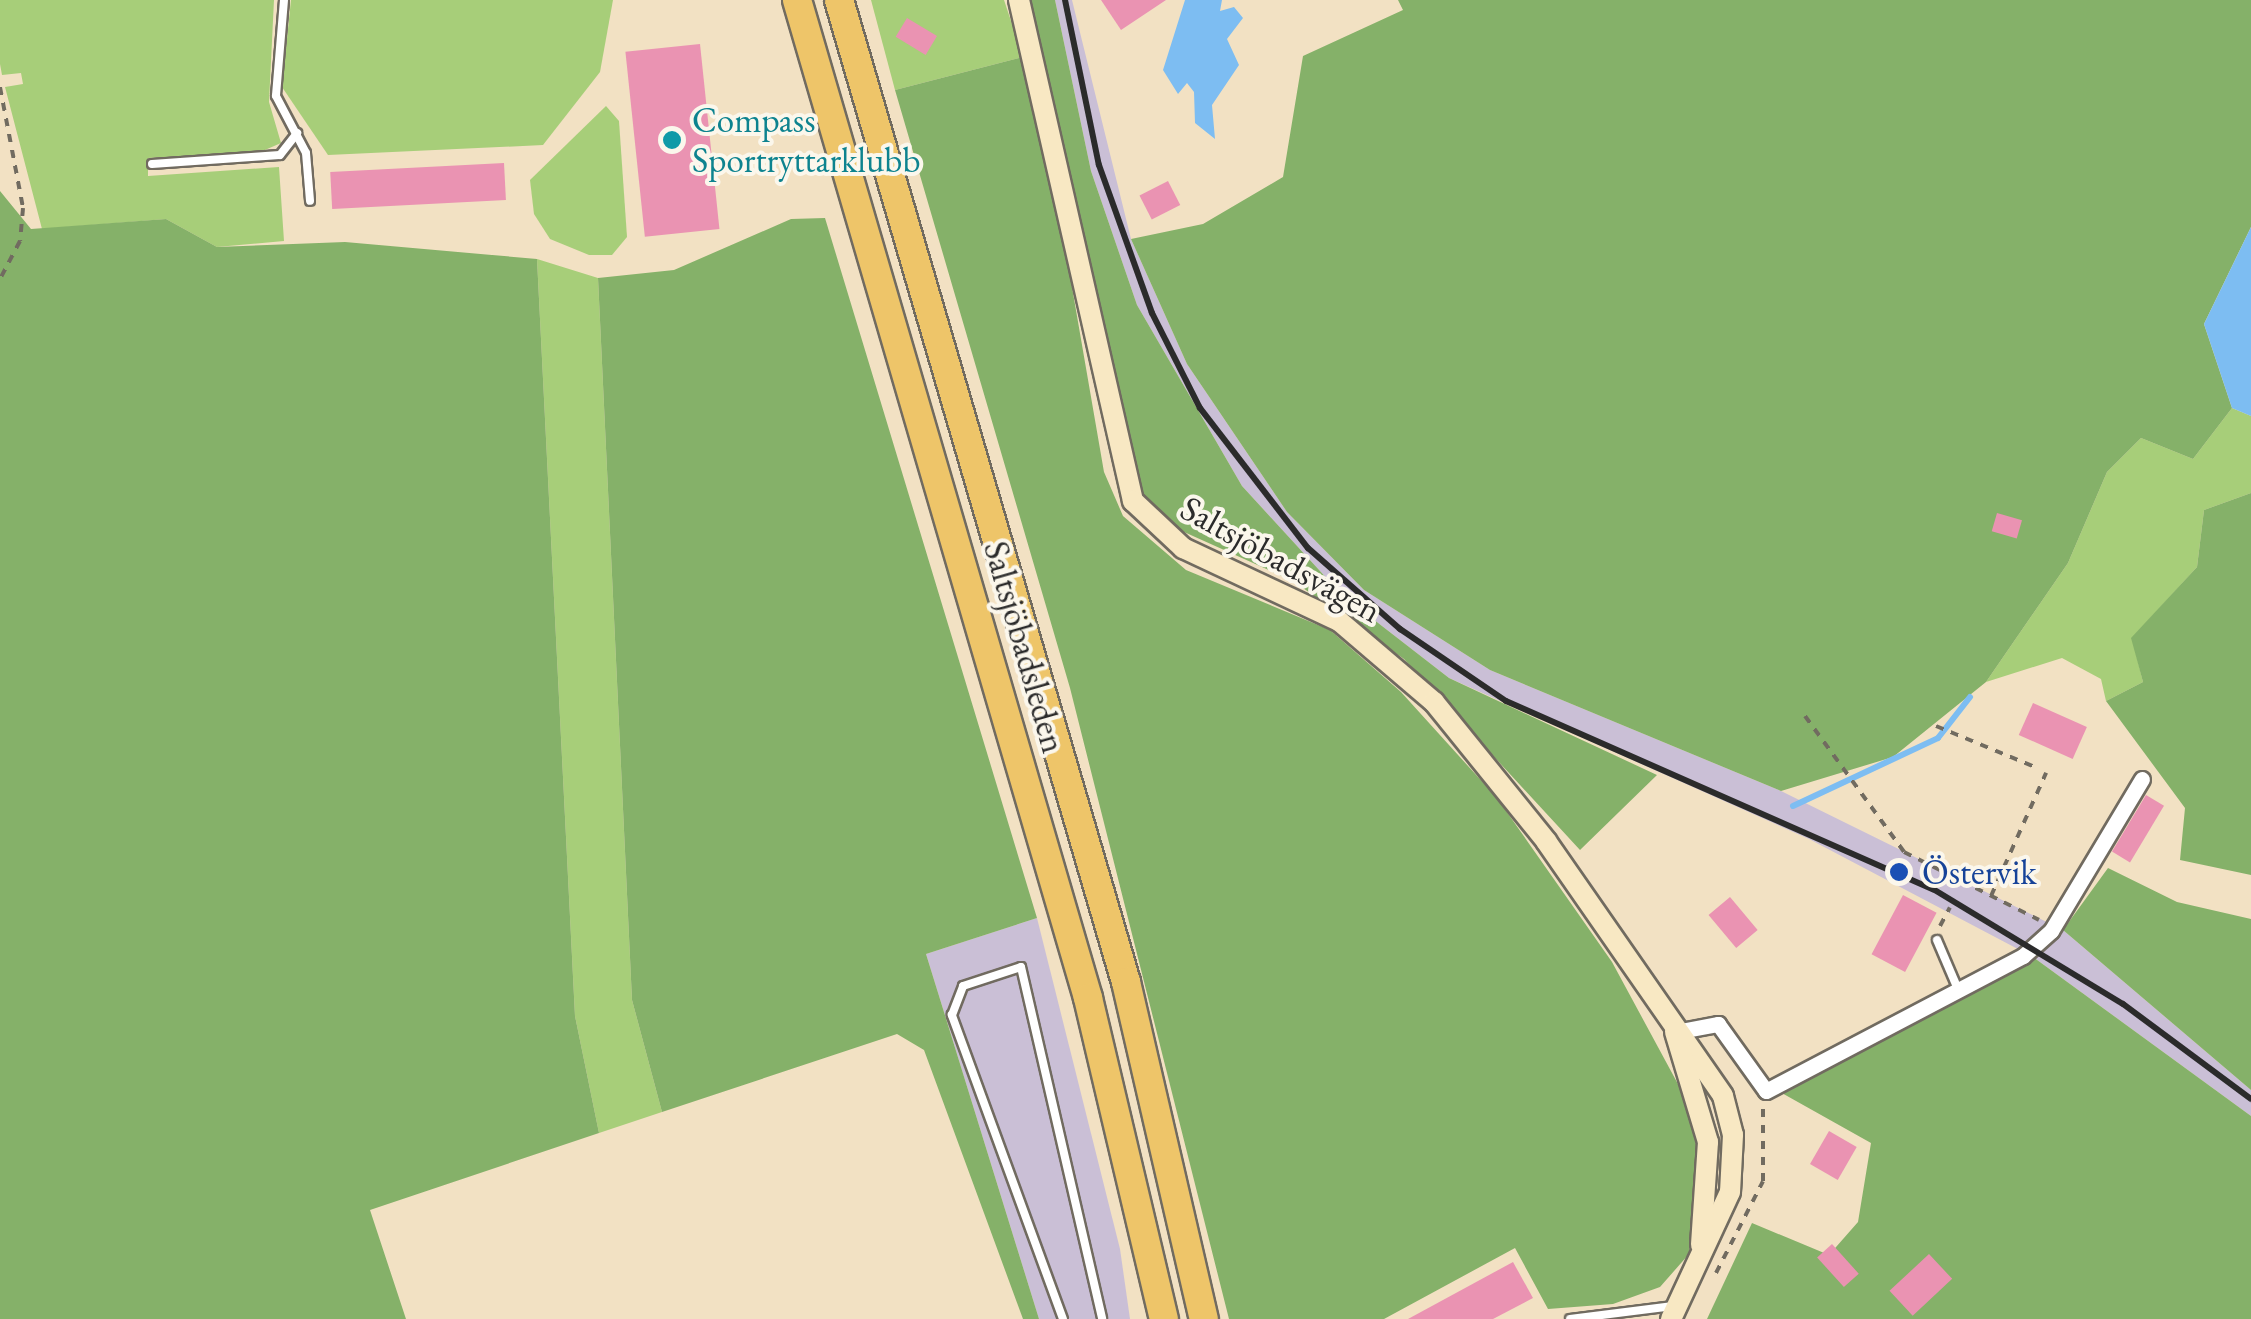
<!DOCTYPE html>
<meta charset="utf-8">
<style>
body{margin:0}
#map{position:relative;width:2251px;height:1319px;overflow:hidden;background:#f2e1c3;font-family:"EB Garamond",serif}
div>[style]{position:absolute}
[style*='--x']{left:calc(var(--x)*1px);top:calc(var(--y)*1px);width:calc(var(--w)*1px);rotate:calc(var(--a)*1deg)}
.industrial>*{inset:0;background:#cabfd6}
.green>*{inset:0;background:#a7ce79}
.forest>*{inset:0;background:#85b169}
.water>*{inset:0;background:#7dbdf2}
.stream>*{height:6px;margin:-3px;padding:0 3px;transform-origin:3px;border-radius:3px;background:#7dbdf2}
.building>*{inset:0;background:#ea93b2;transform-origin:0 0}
.path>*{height:4px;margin-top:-2px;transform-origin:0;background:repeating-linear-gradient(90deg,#716b60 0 8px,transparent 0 16px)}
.roads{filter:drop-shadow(2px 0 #716b60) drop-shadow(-2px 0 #716b60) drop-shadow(0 2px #716b60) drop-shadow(0 -2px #716b60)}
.lane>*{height:8px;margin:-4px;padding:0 4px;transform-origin:4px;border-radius:4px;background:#fff}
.street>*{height:15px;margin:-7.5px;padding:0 7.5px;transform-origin:7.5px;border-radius:7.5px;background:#fff}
.secondary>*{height:20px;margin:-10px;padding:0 10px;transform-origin:10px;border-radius:10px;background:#f8e8c3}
.highway>*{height:28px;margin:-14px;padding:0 14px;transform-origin:14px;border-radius:14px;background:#eec569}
.rail>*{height:6px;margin:-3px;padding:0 3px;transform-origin:3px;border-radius:3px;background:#2b2b2b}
.dots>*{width:28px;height:28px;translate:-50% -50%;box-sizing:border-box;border:5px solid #fbf7ec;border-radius:50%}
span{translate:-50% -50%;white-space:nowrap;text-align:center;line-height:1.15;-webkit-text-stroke:8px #fbf7ec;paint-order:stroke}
.culture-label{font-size:35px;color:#0d838f}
.left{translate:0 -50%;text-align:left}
.street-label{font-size:35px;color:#2b2b2b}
.transit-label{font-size:35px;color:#164399}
</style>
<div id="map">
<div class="industrial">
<div style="clip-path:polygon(1055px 0,1072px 0,1131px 239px,1187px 364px,1287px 512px,1364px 590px,1490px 670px,1781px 791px,2063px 930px,2251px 1090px,2251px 1116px,2033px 957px,1809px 839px,1449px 678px,1342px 595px,1242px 486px,1137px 305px,1091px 171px)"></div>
<div style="clip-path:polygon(1037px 918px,1120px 1249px,1130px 1319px,1039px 1319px,926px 954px)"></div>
</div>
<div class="green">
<div style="clip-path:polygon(0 0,274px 0,269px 102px,281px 143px,258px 153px,148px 158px,148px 176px,279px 167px,284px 241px,217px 247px,166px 219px,42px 229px,5px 87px,23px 84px,21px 73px,2px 75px,0 64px)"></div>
<div style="clip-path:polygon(291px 0,613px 0,600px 72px,543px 145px,328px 155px,282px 87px)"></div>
<div style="clip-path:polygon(871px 0,1004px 0,1023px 57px,895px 90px)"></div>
<div style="clip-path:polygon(606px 106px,619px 121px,627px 237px,612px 255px,589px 255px,550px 239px,534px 214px,530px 180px)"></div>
<div style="clip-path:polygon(537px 259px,598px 278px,632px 1000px,662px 1112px,599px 1133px,575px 1016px)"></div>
<div style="clip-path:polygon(2232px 408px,2251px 416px,2251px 493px,2204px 510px,2197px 567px,2132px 638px,2143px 682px,2106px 701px,2101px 679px,2062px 658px,1986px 682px,2068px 563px,2107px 472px,2141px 438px,2193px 459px)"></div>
</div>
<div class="forest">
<div style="clip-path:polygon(1030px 0,1055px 0,1091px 171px,1137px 305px,1242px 486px,1342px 595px,1449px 678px,1657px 775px,1580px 850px,1404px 659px,1293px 581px,1164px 523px,1140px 495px)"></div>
<div style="clip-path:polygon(1398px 0,2251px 0,2251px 227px,2204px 324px,2232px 408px,2193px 459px,2141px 438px,2107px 472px,2068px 563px,1986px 682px,1893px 757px,1781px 791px,1490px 670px,1364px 590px,1287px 512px,1187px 364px,1131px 239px,1203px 224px,1283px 177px,1303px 56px,1403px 10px)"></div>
<div style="clip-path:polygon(1023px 57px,1046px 137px,1104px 472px,1123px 516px,1186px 570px,1330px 630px,1401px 692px,1497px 798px,1612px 962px,1685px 1097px,1697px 1149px,1689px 1254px,1660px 1287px,1613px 1304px,1548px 1309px,1515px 1248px,1384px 1319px,1229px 1319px,1070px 688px,895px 90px)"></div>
<div style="clip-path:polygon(0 191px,31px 229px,166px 219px,217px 247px,345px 242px,537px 259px,575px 1016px,599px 1133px,370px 1210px,406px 1319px,0 1319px)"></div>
<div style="clip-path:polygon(825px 218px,1037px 918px,926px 954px,1039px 1319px,1023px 1319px,924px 1050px,897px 1034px,662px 1112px,632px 1000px,598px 278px,674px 270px,791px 219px)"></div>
<div style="clip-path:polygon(2251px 493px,2251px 875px,2180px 860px,2185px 808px,2106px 701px,2143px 682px,2131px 638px,2197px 567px,2204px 510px)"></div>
<div style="clip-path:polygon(2108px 868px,2177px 902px,2251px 919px,2251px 1090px,2063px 930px)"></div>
<div style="clip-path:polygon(2033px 957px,2251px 1116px,2251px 1319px,1707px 1319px,1752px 1223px,1829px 1255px,1858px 1222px,1871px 1143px,1780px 1092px)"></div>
</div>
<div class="water">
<div style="clip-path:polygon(1185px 0,1222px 0,1220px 11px,1234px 7px,1243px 18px,1227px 39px,1239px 65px,1212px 105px,1215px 139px,1195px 123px,1194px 92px,1187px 83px,1178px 94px,1163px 70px)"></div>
<div style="clip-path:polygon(2251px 227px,2251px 416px,2232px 408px,2204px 324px)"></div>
</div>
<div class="stream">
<div style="--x:1793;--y:806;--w:160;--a:-25.1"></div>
<div style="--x:1938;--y:738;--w:52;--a:-52"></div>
</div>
<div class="building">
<div style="clip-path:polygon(1101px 0,1166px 0,1121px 30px)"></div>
<div style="left:907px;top:18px;width:35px;height:22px;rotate:31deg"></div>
<div style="left:700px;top:44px;width:186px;height:75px;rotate:84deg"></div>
<div style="left:504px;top:163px;width:37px;height:174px;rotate:87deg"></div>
<div style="left:1168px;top:181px;width:27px;height:32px;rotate:63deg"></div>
<div style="left:1997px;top:513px;width:26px;height:19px;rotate:16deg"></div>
<div style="left:2033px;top:703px;width:59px;height:35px;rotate:24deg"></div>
<div style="left:2146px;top:795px;width:21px;height:66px;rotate:31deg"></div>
<div style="left:1903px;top:895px;width:38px;height:67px;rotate:28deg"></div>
<div style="left:1730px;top:897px;width:43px;height:28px;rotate:50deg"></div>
<div style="left:1829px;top:1131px;width:32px;height:38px;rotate:30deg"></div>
<div style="left:1832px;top:1244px;width:40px;height:20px;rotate:48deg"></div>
<div style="left:1929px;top:1254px;width:34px;height:54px;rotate:47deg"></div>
<div style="clip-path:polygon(1513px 1262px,1533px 1298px,1493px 1319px,1408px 1319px)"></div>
</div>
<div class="path">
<div style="--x:0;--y:87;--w:123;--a:79.2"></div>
<div style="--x:23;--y:208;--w:33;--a:95"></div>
<div style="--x:20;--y:241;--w:43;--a:117.8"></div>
<div style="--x:1805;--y:716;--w:168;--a:53.9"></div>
<div style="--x:1904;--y:852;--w:151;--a:26.7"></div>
<div style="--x:1936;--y:726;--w:107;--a:22.5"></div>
<div style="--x:1991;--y:896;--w:135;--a:-65.9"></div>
<div style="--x:1940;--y:926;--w:21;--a:-62"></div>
<div style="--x:1716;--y:1273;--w:103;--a:-62.9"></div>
<div style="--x:1763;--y:1181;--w:76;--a:-90"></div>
</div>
<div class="roads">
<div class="lane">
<div style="--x:284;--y:0;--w:96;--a:94.8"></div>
<div style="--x:276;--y:96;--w:64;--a:62.2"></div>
<div style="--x:306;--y:153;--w:48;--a:85.2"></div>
<div style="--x:152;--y:164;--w:128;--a:-4"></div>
<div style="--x:280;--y:155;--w:28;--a:-52"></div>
<div style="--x:1937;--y:940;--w:51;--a:66.9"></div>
<div style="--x:1063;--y:1319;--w:324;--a:-110.1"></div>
<div style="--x:952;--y:1015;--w:31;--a:-69"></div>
<div style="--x:963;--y:986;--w:61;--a:-18.1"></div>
<div style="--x:1021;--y:967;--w:361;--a:77"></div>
<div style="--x:1570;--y:1319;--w:104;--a:-7.2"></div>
</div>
<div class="street">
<div style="--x:1675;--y:1032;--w:44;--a:-10.5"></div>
<div style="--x:1718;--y:1024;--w:82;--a:54.4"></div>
<div style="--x:1766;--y:1091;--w:290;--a:-27.7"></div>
<div style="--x:2023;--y:956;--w:38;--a:-42"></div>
<div style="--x:2051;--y:931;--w:177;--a:-59.1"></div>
</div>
<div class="secondary">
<div style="--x:1019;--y:0;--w:514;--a:77.18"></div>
<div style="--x:1133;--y:501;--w:69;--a:43.2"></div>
<div style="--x:1183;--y:548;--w:172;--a:25.1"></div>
<div style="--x:1339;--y:621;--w:125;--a:40.5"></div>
<div style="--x:1434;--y:702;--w:179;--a:51.1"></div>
<div style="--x:1546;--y:841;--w:310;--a:55.2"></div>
<div style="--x:1723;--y:1096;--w:40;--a:75.6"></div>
<div style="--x:1733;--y:1135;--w:57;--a:93"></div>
<div style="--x:1730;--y:1192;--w:140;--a:114.9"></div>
<div style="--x:1675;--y:1032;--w:115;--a:73.3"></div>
<div style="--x:1708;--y:1142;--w:103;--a:93.9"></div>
</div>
<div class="highway">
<div style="--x:797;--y:0;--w:1040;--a:73.74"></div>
<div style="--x:1088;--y:998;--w:330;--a:76.7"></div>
<div style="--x:839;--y:0;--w:1023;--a:73.71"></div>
<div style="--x:1126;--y:982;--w:346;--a:77"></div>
</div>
</div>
<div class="rail">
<div style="--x:1065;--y:0;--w:168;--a:78.4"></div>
<div style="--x:1099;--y:165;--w:157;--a:70.3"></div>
<div style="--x:1152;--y:313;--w:106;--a:63.2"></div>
<div style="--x:1200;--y:408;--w:177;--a:52.4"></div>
<div style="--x:1308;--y:548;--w:123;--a:41.4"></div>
<div style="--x:1400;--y:629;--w:128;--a:34.2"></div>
<div style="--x:1506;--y:701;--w:467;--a:23.8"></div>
<div style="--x:1933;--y:889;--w:222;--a:31.2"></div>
<div style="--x:2123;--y:1004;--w:159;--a:36.6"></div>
</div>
<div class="dots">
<div style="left:672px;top:140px;background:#0f9aa8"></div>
<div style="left:1899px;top:872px;background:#1a4fb4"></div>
</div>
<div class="culture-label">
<span class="left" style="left:692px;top:140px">Compass<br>Sportryttarklubb</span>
</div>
<div class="street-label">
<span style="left:1281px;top:559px;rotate:29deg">Saltsjöbadsvägen</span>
<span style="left:1025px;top:647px;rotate:74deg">Saltsjöbadsleden</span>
</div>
<div class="transit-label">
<span class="left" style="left:1922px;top:872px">Östervik</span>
</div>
</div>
